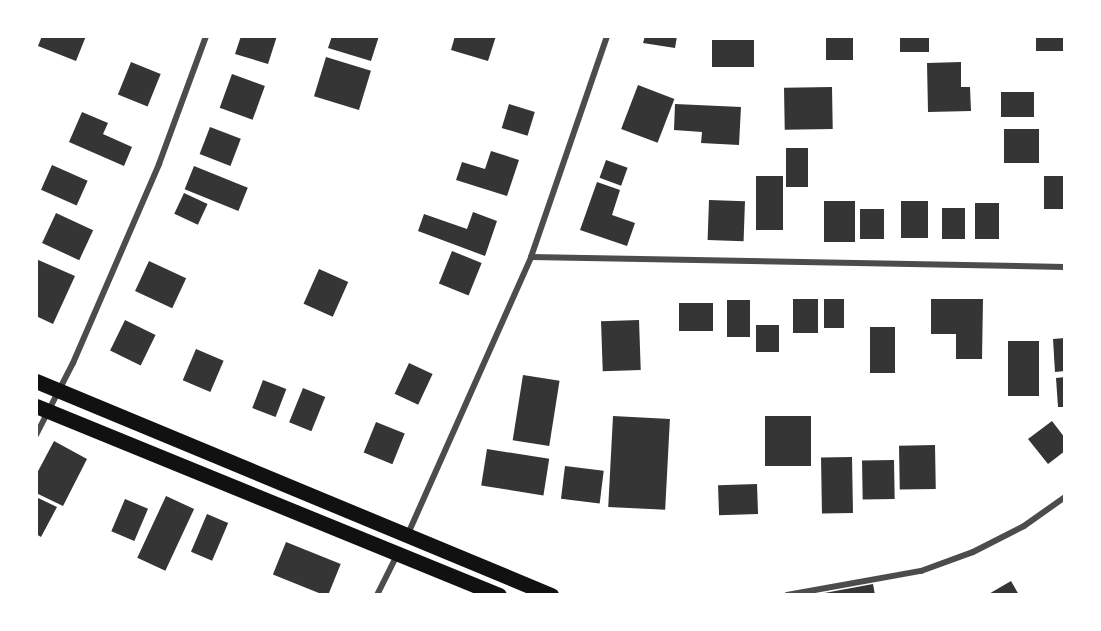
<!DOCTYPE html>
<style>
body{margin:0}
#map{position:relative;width:1101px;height:631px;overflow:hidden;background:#fff;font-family:Commissioner,sans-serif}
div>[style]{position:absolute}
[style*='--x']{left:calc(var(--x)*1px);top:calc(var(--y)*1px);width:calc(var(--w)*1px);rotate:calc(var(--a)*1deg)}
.building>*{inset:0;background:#353535;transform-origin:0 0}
.minor>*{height:6px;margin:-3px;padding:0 3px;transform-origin:3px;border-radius:3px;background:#4c4c4c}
.primary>*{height:15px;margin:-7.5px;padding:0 7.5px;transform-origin:7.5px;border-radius:7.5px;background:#111}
span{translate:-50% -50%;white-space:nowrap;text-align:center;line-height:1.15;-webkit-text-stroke:4.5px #fff;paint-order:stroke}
.frame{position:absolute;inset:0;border:38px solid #fff;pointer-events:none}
</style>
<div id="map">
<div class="building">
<div style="clip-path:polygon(42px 36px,86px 36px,76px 61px,38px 46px)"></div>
<div style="clip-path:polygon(241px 36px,277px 36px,268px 64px,235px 54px)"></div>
<div style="clip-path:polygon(332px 36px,379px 36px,371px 61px,328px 48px)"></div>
<div style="clip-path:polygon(455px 36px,496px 36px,488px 61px,451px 50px)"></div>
<div style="clip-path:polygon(645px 36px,677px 36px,675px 48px,643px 43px)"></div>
<div style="left:826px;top:36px;width:27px;height:24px"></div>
<div style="left:900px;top:36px;width:29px;height:16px"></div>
<div style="left:1036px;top:36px;width:29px;height:15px"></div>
<div style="left:712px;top:40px;width:42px;height:27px"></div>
<div style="left:326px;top:57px;width:47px;height:41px;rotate:17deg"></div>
<div style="left:131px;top:62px;width:32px;height:35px;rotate:22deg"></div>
<div style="clip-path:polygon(961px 62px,961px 87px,970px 87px,971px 111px,928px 112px,927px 63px)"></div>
<div style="left:232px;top:74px;width:35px;height:36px;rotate:20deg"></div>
<div style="left:638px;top:85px;width:39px;height:47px;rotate:21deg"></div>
<div style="left:832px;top:87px;width:42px;height:48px;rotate:89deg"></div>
<div style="left:1001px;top:92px;width:33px;height:25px"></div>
<div style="left:509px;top:104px;width:27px;height:25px;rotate:17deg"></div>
<div style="clip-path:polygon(675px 104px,741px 107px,739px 145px,701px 143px,702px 132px,674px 130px)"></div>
<div style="clip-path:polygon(82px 112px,108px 123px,103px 134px,132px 147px,124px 166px,69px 142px)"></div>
<div style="left:210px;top:127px;width:33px;height:29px;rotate:21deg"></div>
<div style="left:1004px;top:129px;width:35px;height:34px"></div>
<div style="left:786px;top:148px;width:22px;height:39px"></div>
<div style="clip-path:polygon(491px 151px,519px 160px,507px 196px,456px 180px,462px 162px,485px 169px)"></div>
<div style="left:606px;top:160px;width:23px;height:19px;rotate:20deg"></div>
<div style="left:52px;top:165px;width:39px;height:27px;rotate:24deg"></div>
<div style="left:194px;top:166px;width:58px;height:25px;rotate:22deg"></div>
<div style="left:783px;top:176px;width:54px;height:27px;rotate:90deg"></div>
<div style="left:1065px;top:176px;width:33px;height:21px;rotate:90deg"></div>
<div style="clip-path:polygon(597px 182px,620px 190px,612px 215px,635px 223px,627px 246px,580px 230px)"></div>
<div style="left:184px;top:193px;width:26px;height:23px;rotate:25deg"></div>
<div style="left:709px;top:200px;width:36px;height:40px;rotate:2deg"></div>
<div style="left:824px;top:201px;width:31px;height:41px"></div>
<div style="left:901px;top:201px;width:27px;height:37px"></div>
<div style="left:975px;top:203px;width:24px;height:36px"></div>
<div style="left:942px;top:208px;width:23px;height:31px"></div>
<div style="left:860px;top:209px;width:24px;height:30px"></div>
<div style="clip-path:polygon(473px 212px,497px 221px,485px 256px,418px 231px,424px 214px,467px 229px)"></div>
<div style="left:56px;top:213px;width:41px;height:33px;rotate:25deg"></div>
<div style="left:452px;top:251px;width:32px;height:35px;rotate:22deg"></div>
<div style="clip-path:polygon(36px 259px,75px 276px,53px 324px,36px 316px)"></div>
<div style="left:149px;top:261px;width:41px;height:33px;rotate:25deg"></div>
<div style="left:319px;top:269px;width:32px;height:38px;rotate:24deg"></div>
<div style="left:793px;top:299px;width:25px;height:34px"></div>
<div style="left:844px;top:299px;width:29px;height:20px;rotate:90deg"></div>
<div style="clip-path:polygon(931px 299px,983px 299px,982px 359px,956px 359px,956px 334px,931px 334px)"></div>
<div style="left:727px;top:300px;width:23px;height:37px"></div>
<div style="left:679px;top:303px;width:34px;height:28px"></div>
<div style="left:125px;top:320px;width:34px;height:34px;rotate:26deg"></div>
<div style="left:639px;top:320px;width:50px;height:38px;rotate:88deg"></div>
<div style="left:756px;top:325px;width:23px;height:27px"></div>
<div style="left:870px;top:327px;width:25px;height:46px"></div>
<div style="clip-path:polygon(1065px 338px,1065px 371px,1055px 372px,1053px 339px)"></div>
<div style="left:1039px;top:341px;width:55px;height:31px;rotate:90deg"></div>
<div style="left:196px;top:349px;width:30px;height:34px;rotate:23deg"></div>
<div style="left:409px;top:363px;width:26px;height:34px;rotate:25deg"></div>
<div style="left:523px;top:375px;width:37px;height:66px;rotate:9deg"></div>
<div style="clip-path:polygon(1065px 377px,1065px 407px,1058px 407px,1056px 378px)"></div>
<div style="left:263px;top:380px;width:25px;height:30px;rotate:21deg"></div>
<div style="left:303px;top:388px;width:24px;height:37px;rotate:22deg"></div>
<div style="left:613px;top:416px;width:57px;height:91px;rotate:3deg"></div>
<div style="left:765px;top:416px;width:46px;height:50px"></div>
<div style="clip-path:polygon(1052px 421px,1065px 438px,1065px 451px,1048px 464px,1028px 439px)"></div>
<div style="left:376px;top:422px;width:31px;height:33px;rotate:22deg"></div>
<div style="clip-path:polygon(54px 441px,87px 459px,63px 506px,36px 493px,36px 475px)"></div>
<div style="left:935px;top:445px;width:44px;height:36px;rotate:89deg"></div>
<div style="left:487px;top:449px;width:63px;height:37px;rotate:9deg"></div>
<div style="left:852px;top:457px;width:56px;height:31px;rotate:89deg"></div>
<div style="left:894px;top:460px;width:39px;height:32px;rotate:89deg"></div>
<div style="left:565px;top:466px;width:39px;height:33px;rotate:7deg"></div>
<div style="left:757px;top:484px;width:30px;height:39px;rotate:88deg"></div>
<div style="left:166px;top:496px;width:31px;height:68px;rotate:25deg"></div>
<div style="clip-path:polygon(36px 497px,57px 507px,41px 537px,36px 534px)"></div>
<div style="left:125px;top:499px;width:25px;height:35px;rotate:23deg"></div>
<div style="left:207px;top:514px;width:23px;height:41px;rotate:23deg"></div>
<div style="left:286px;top:542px;width:59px;height:35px;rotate:22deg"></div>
<div style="clip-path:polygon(1011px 581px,1019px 595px,987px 595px)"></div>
<div style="clip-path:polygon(873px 584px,875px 595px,819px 595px,819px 594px)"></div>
</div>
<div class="minor">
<div style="--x:531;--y:257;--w:534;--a:1.07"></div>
<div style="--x:36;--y:435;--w:81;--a:-62.8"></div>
<div style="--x:73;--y:363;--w:217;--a:-66.6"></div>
<div style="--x:159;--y:164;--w:136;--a:-69.8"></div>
<div style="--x:407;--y:536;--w:305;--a:-66"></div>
<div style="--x:531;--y:257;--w:234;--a:-71"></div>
<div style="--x:377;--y:595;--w:45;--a:-63.4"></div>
<div style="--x:787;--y:595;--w:136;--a:-10.2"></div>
<div style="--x:921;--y:571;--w:55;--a:-20.1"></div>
<div style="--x:973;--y:552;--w:57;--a:-27"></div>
<div style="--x:1024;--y:526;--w:50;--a:-35.3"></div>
</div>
<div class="primary">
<div style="--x:36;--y:381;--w:558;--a:22.56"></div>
<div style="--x:36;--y:406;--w:500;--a:22.21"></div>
</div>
<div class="frame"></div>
</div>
